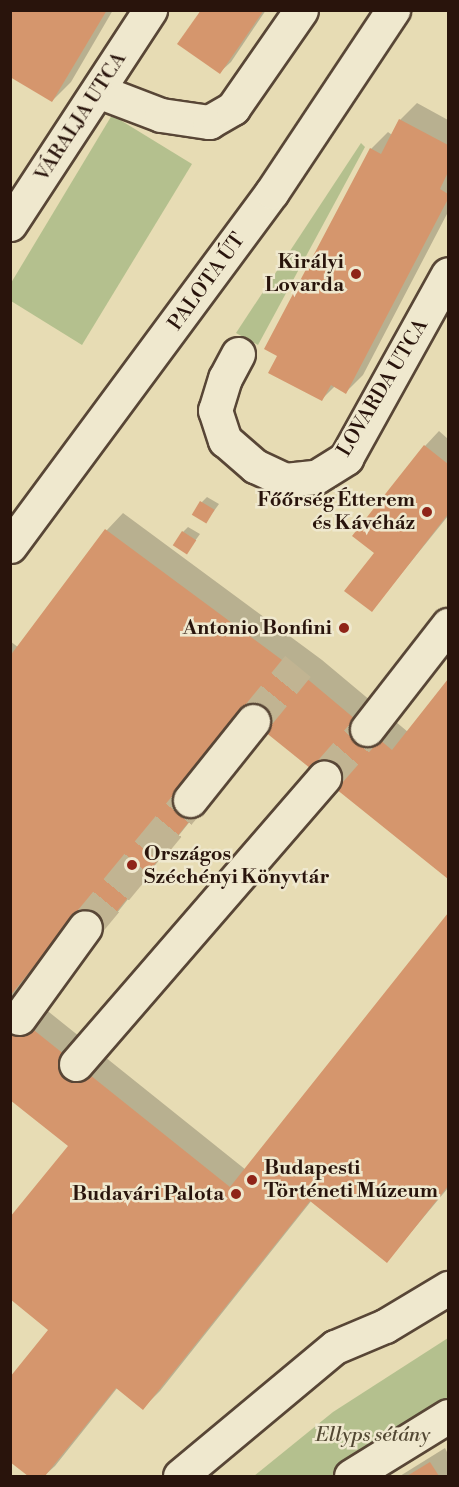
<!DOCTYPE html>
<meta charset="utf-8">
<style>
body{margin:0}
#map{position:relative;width:459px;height:1487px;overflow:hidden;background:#e7dcb4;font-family:"Libre Bodoni",serif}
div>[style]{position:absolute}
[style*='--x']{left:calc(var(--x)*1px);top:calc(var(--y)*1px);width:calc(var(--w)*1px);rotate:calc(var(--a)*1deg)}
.green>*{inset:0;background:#b4c08e}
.shadow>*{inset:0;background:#0003}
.building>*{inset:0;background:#d5966d;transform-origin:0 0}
.minor-tunnel>*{height:33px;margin-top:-16.5px;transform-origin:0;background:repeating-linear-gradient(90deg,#c1b492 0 33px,transparent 0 49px)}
.roads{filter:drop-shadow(2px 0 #584636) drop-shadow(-2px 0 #584636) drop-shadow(0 2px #584636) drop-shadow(0 -2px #584636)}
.minor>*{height:33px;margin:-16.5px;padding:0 16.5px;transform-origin:16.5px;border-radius:16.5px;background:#efe8ce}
.dots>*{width:16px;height:16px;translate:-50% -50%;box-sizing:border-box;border:3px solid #efe8ce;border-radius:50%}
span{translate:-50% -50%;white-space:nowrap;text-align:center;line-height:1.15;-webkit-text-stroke:5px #efe8ce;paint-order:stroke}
.street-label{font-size:20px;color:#29140c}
.poi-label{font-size:20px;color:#29140c;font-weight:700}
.right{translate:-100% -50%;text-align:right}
.left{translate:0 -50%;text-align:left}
.park-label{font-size:20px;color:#534833;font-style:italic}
.frame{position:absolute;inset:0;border:12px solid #29140c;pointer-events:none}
</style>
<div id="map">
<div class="green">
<div style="clip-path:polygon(112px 115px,192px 164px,82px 345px,11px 301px,11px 283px)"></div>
<div style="clip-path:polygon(361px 143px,365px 147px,258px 345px,236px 333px)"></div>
<div style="clip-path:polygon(448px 1338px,448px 1433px,383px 1476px,254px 1476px,333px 1412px)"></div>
</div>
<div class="shadow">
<div style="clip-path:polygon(10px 10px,113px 10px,71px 82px,52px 101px)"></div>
<div style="clip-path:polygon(202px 10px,266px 10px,231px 62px,220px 72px)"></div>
<div style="clip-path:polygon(417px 103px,448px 120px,448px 212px,363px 375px,346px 392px,335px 386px,322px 399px,371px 149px,388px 132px,392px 135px,400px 120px)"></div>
<div style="clip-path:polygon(439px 431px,448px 439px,448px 516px,372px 610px,376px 553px,425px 446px)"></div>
<div style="clip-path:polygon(207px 497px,219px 504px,206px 522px,202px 502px)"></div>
<div style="clip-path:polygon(123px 513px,322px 660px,408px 732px,448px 682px,448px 877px,246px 714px,215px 790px,113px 918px,96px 934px,75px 917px,19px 988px,246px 1170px,448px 916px,448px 1188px,387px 1261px,312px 1200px,160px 1391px,143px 1408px,118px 1387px,55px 1466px,44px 1476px,31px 1476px,10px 1460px,51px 1329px,70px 1146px,10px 1098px,10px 641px,19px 648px,107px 530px)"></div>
<div style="clip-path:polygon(188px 527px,200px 534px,187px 552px,183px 532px)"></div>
<div style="clip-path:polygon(445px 1448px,448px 1454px,448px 1476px,400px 1476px)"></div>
</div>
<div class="building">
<div style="clip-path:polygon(10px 10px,107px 10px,52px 102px,10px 77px)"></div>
<div style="clip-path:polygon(201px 10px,264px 10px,220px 74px,177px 44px)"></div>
<div style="clip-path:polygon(399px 119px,448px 145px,448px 172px,440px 189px,448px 194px,448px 199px,346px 394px,331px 385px,322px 401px,268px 373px,277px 356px,264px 349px,370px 148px,381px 154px)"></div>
<div style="clip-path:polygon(424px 445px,448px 464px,448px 514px,372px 612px,344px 591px,374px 553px,352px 536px)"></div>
<div style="left:200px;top:501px;width:17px;height:16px;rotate:31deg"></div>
<div style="clip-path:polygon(105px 529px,305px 677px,392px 750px,448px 679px,448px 879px,244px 715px,200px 808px,97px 936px,73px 918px,10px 996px,10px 656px)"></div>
<div style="left:182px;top:531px;width:17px;height:17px;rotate:33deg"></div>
<div style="clip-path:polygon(448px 913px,448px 1186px,387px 1263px,310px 1201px,143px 1410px,116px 1388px,45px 1476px,28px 1476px,10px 1462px,10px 1377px,48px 1330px,10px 1299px,10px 1217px,68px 1146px,10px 1100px,10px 1011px,230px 1187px)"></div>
<div style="clip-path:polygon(430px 1462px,439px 1476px,407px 1476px)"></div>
</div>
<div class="minor-tunnel">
<div style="--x:253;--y:721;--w:71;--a:-50.7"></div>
<div style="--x:324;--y:778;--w:65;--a:-48.7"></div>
<div style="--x:85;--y:927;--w:165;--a:-50.4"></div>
</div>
<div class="roads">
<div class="minor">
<div style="--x:98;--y:91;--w:67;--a:20.9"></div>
<div style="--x:161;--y:115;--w:49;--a:8.3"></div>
<div style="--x:209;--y:122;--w:28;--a:-30"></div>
<div style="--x:233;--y:108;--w:119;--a:-55.2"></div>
<div style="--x:10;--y:224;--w:256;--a:-56.8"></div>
<div style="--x:238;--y:354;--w:27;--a:118"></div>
<div style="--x:225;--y:378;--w:34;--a:107"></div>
<div style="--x:215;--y:410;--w:32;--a:72"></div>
<div style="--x:225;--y:440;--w:40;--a:41"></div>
<div style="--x:255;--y:466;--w:33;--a:25"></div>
<div style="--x:285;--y:480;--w:31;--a:-6"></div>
<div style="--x:316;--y:477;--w:36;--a:-32"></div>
<div style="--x:346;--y:458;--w:210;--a:-61"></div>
<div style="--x:10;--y:546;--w:440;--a:-53.5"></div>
<div style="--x:272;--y:192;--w:219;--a:-56.4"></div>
<div style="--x:367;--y:729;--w:132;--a:-52.1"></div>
<div style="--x:190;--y:800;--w:101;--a:-51.4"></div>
<div style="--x:19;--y:1018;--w:112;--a:-54"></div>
<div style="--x:76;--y:1064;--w:379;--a:-49.1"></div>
<div style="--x:180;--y:1476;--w:202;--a:-39.8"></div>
<div style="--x:335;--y:1347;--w:54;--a:-22.8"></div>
<div style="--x:385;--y:1326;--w:74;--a:-31.1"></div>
<div style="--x:351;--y:1476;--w:114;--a:-31.7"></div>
</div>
</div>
<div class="dots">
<div style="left:356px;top:274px;background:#8f2418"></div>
<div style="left:427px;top:512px;background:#8f2418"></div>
<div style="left:344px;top:628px;background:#8f2418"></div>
<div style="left:132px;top:865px;background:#8f2418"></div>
<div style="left:252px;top:1180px;background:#8f2418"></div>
<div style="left:236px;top:1194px;background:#8f2418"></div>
</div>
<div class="street-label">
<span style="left:81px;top:117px;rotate:-57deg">VÁRALJA UTCA</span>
<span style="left:207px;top:282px;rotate:-54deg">PALOTA ÚT</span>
<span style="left:383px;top:388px;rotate:-59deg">LOVARDA UTCA</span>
</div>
<div class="poi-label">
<span class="right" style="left:344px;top:274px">Királyi<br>Lovarda</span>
<span class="right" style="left:415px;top:512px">Főőrség Étterem<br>és Kávéház</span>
<span class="right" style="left:332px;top:628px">Antonio Bonfini</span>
<span class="left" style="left:144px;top:866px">Országos<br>Széchényi Könyvtár</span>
<span class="left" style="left:264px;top:1180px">Budapesti<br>Történeti Múzeum</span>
<span class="right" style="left:224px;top:1194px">Budavári Palota</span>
</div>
<div class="park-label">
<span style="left:373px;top:1435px">Ellyps sétány</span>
</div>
<div class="frame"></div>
</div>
